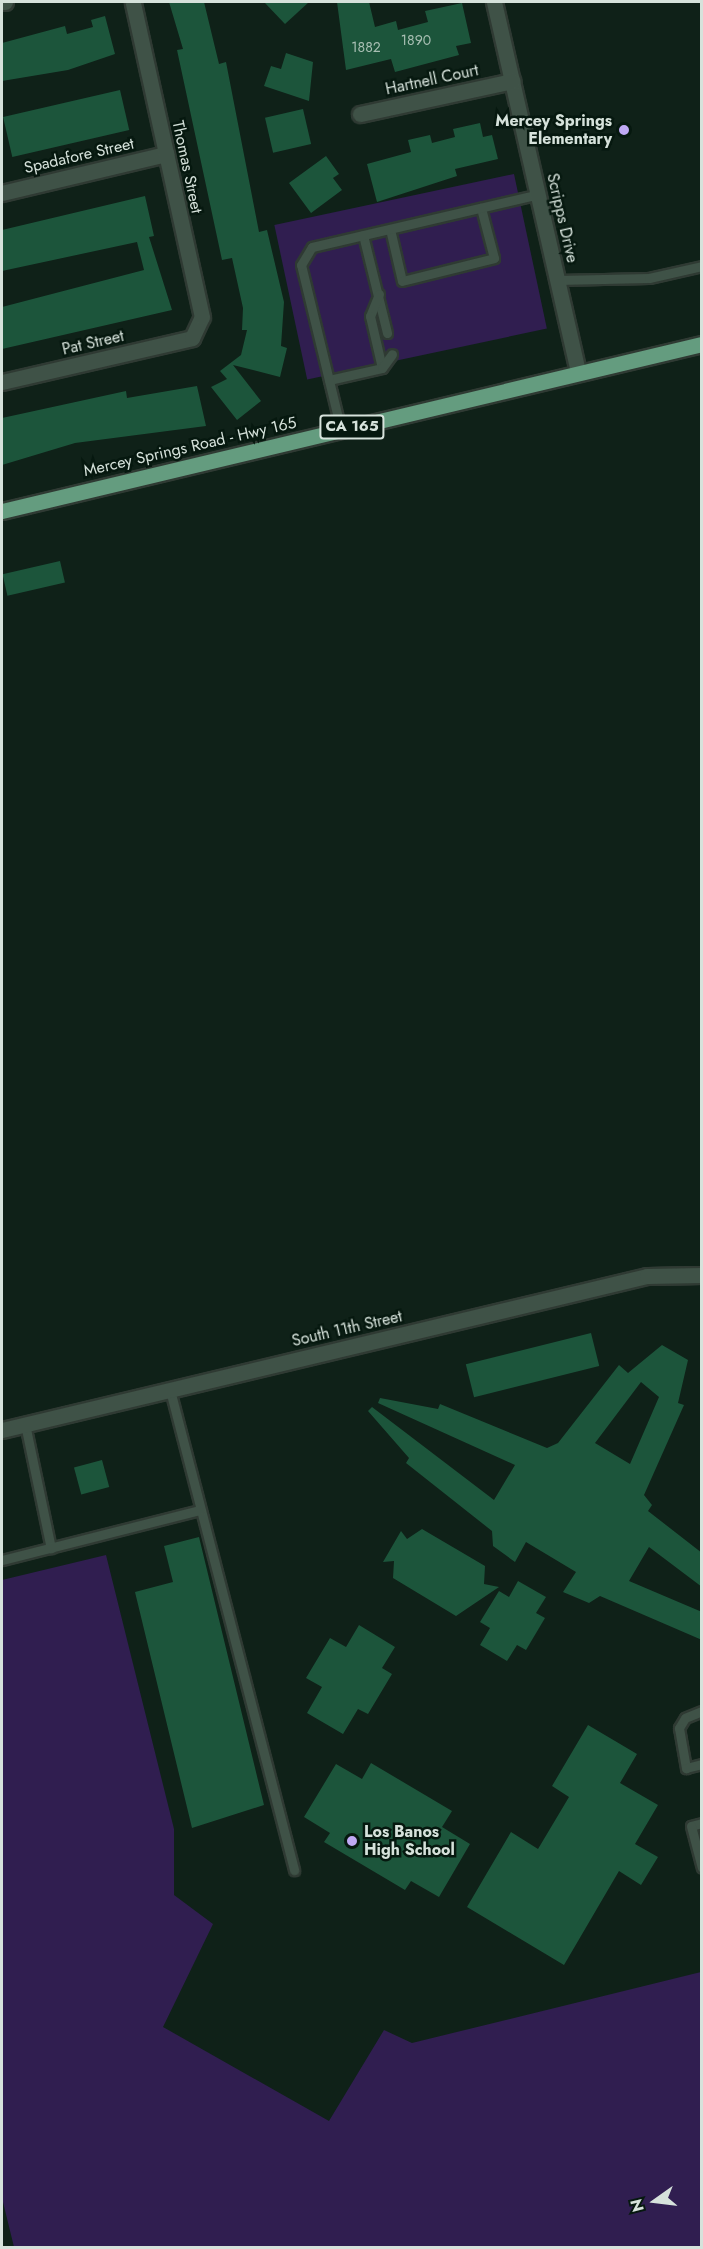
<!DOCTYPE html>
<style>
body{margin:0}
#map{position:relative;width:703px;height:2249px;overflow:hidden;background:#0f2118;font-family:Jost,sans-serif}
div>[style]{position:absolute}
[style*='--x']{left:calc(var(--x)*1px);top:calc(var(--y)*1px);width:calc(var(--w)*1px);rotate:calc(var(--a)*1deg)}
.green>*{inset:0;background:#301e50;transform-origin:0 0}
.building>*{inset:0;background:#1c553b;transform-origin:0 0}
.roads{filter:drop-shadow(2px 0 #2f3a33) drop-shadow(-2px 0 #2f3a33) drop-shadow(0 2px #2f3a33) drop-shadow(0 -2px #2f3a33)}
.lane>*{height:9px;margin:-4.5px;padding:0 4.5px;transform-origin:4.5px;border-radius:4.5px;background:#3f5247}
.street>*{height:15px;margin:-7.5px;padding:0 7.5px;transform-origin:7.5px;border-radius:7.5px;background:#3f5247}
.primary>*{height:15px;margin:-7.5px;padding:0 7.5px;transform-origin:7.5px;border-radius:7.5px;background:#649c7f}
.dots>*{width:16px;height:16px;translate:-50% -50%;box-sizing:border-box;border:3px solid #06180f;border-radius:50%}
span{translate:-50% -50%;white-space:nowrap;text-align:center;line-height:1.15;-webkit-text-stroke:5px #06180f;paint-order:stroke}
.number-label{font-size:14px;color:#a8bfb3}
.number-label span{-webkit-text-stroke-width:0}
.shield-label span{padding:2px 4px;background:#06180f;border:2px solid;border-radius:4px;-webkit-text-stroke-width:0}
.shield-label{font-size:15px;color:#d6e2db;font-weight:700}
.street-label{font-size:16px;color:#d6e2db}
.poi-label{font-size:16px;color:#d6e2db;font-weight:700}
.right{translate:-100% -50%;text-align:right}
.left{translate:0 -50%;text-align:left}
.frame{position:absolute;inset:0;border:3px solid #d6e2db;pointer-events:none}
.north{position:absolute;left:625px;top:2171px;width:60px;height:60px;-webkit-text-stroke:4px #06180f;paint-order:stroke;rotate:256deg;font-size:16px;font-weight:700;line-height:24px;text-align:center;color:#d6e2db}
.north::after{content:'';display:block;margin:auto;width:21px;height:27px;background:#d6e2db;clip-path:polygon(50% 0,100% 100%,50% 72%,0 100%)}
</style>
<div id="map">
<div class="green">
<div style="left:514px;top:174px;width:158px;height:245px;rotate:78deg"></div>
<div style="clip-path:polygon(106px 1555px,174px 1829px,174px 1895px,213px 1924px,163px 2027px,329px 2121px,384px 2030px,412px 2043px,701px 1972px,701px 2247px,14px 2247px,2px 2198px,2px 1580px)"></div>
</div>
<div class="building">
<div style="clip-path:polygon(169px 2px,204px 2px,219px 64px,226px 62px,259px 232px,267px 230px,284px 302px,281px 346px,287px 348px,280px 377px,233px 365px,261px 401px,237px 420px,211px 387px,227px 379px,220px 371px,241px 355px,247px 330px,242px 330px,243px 308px,232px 258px,222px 260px,177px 50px,183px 49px)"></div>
<div style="clip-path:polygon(264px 2px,309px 2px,285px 24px)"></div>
<div style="clip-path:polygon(337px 2px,369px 2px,375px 27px,396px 21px,398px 30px,428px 22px,425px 11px,462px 3px,471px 43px,456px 46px,459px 55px,395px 72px,391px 59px,346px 70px)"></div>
<div style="clip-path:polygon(105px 16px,115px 54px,68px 70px,2px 81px,2px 43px,65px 26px,67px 34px,93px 27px,91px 20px)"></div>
<div style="clip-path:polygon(286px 53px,313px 62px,309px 101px,264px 86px,271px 66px,281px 69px)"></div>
<div style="left:120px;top:90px;width:41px;height:120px;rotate:77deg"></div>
<div style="left:303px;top:109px;width:36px;height:39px;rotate:77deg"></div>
<div style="clip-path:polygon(480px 123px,483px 137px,492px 135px,498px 159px,455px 169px,457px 176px,377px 202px,367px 164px,411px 152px,408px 140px,430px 135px,432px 143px,455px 137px,453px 129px)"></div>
<div style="clip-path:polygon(326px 156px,339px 174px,333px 178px,342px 190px,311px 213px,289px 183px)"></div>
<div style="clip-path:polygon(145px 196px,154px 236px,149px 237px,172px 310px,2px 349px,2px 307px,144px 270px,137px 242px,2px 271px,2px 230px)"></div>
<div style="clip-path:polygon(197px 386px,206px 426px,75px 443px,2px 465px,2px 418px,126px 391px,127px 398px)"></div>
<div style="left:60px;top:561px;width:22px;height:59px;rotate:77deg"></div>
<div style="left:591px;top:1333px;width:34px;height:129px;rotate:76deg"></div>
<div style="clip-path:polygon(evenodd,662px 1345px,688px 1360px,678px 1403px,684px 1405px,644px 1495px,652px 1505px,648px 1511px,702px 1553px,702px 1587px,649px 1547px,629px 1581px,702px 1612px,702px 1640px,600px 1596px,589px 1603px,563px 1592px,576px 1572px,526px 1542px,515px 1562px,493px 1546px,492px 1531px,406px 1463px,409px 1458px,368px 1411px,372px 1407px,494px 1500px,515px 1465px,378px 1403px,380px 1398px,438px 1409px,440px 1404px,547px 1448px,558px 1443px,619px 1365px,628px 1373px,662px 1345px,641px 1382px,659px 1397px,630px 1464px,595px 1443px,641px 1382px)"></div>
<div style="left:102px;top:1460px;width:28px;height:29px;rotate:75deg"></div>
<div style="clip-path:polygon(422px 1529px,485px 1566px,484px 1584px,499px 1587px,456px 1616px,393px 1578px,394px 1561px,383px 1562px,401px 1531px,407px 1539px)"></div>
<div style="clip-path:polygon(199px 1537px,264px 1805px,192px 1828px,135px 1592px,173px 1582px,164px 1546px)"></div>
<div style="clip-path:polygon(518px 1581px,546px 1597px,536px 1613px,545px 1618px,526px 1650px,517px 1645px,507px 1661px,480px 1645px,490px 1628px,480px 1622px,499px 1591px,509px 1597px)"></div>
<div style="clip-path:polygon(359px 1625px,395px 1647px,382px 1668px,392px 1674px,368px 1714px,358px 1709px,343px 1734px,307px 1713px,322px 1687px,306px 1678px,330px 1638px,346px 1647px)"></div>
<div style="clip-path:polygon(588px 1725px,637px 1754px,620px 1783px,658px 1805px,635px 1844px,658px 1857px,641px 1885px,619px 1871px,564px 1965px,467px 1907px,511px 1832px,538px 1849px,569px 1797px,552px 1786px)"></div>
<div style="clip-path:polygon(371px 1763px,452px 1811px,442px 1827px,470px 1844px,439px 1897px,411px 1881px,405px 1890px,324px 1842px,330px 1833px,304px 1817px,336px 1764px,362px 1779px)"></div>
</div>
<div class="roads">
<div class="lane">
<div style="--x:390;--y:229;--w:53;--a:77"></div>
<div style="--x:402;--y:281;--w:95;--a:-14"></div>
<div style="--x:494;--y:258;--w:52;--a:-104.6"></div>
<div style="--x:363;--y:235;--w:101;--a:76.2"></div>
<div style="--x:558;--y:280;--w:91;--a:-1.3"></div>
<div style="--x:649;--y:278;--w:54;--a:-12.8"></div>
<div style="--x:379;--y:294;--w:24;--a:112"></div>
<div style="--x:370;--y:316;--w:53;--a:77"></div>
<div style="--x:329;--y:380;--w:54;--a:-12.8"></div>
<div style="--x:382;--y:368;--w:17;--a:-54"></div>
<div style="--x:341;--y:430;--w:170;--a:-103.6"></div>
<div style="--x:301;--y:265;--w:21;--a:-59"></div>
<div style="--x:312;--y:247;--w:233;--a:-13.1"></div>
<div style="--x:170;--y:1390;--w:496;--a:75.5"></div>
<div style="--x:25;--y:1424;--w:127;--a:78.2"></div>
<div style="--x:2;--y:1560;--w:204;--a:-14.2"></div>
<div style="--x:702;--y:1711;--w:18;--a:158"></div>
<div style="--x:685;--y:1718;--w:12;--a:121"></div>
<div style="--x:679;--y:1728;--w:41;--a:80.1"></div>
<div style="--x:686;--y:1768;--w:16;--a:-14"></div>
<div style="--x:702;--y:1823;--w:11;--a:165"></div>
<div style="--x:691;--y:1826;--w:43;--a:75.3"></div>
</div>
<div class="street">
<div style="--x:2;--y:2;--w:3;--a:0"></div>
<div style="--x:494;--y:2;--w:380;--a:77.2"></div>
<div style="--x:360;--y:114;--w:156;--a:-12.2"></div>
<div style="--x:2;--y:193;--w:169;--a:-13.4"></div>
<div style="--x:2;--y:382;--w:195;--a:-13"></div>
<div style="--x:192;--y:338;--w:23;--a:-65"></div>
<div style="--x:202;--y:317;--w:322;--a:-102.4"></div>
<div style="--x:2;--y:1430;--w:663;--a:-13.43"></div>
<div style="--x:647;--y:1276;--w:55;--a:-1"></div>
</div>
<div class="primary">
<div style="--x:2;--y:511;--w:720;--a:-13.42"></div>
</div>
</div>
<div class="dots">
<div style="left:624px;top:130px;background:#bfa9f4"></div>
<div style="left:352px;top:1841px;background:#bfa9f4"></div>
</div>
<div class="number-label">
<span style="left:416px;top:40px">1890</span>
<span style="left:366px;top:47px">1882</span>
</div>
<div class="shield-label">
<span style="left:352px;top:427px">CA 165</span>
</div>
<div class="street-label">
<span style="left:432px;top:80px;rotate:-12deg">Hartnell Court</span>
<span style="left:79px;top:156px;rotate:-13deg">Spadafore Street</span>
<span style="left:187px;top:167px;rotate:78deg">Thomas Street</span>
<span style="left:562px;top:218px;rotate:77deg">Scripps Drive</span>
<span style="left:93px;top:343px;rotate:-13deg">Pat Street</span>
<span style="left:190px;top:447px;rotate:-13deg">Mercey Springs Road - Hwy 165</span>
<span style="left:347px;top:1329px;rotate:-13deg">South 11th Street</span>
</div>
<div class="poi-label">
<span class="right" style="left:612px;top:130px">Mercey Springs<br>Elementary</span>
<span class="left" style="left:364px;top:1841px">Los Banos<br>High School</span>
</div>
<div class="frame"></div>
<div class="north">N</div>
</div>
